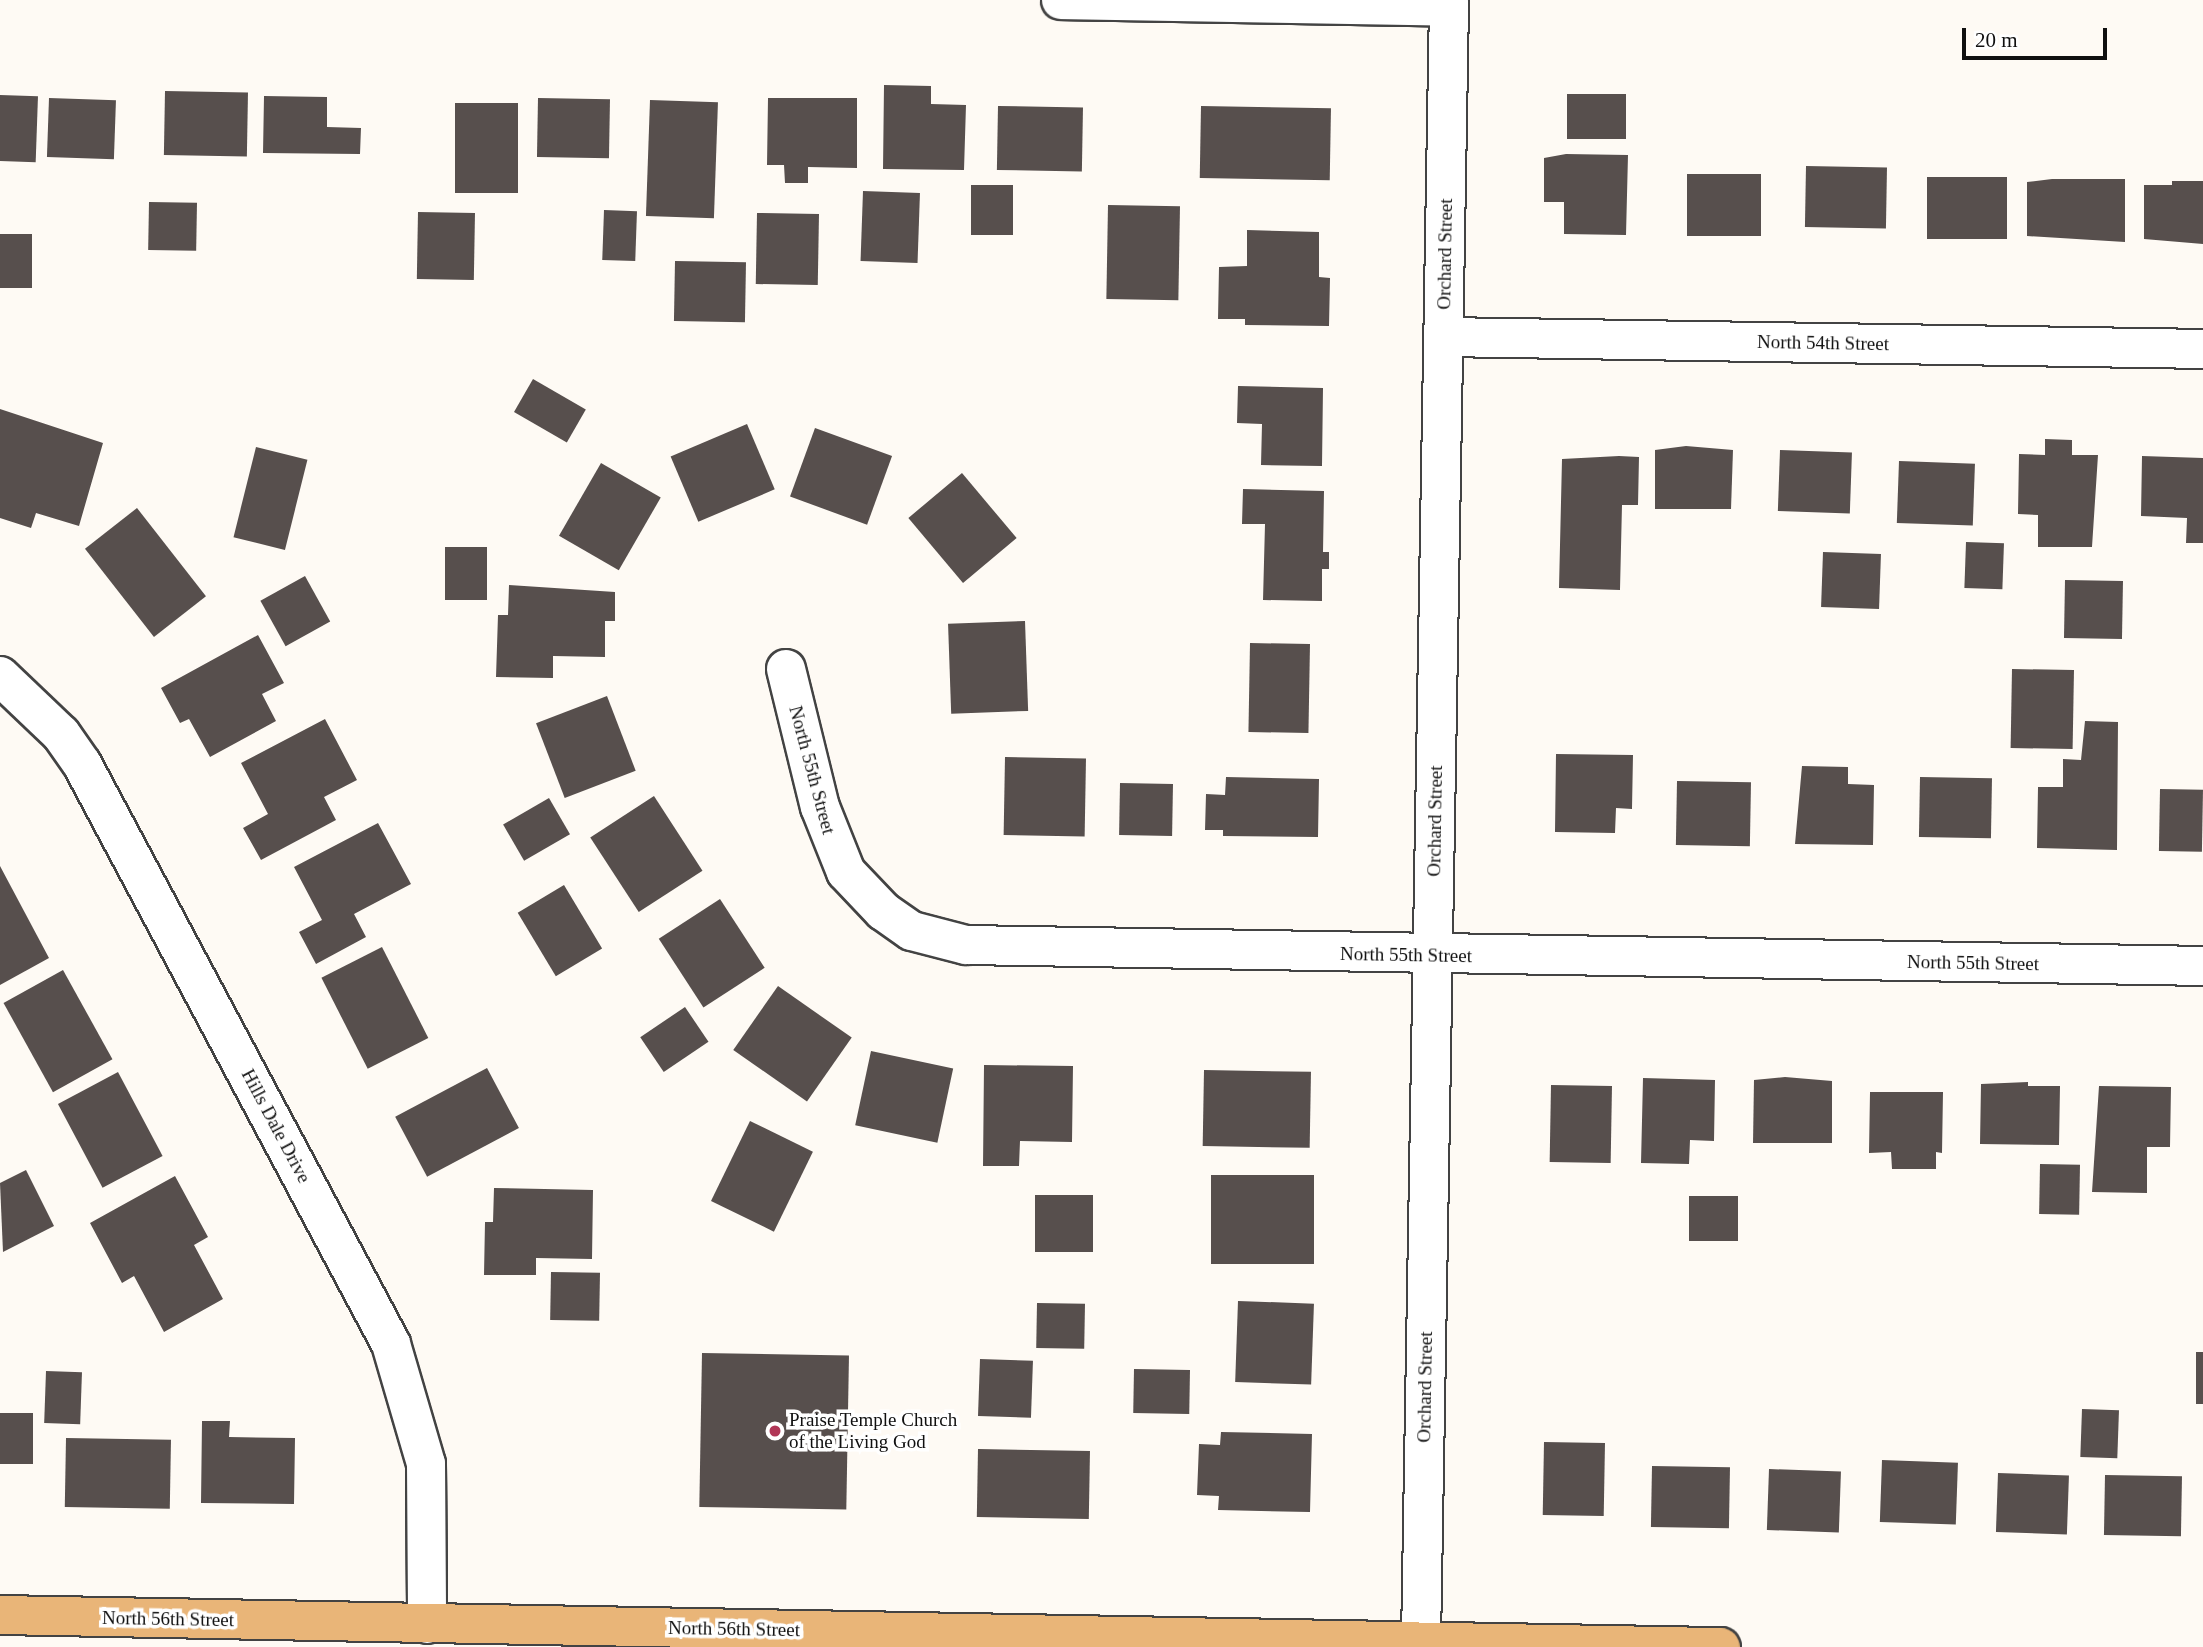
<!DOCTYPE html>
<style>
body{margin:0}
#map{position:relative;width:2203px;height:1647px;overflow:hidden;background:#fefaf4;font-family:Georgia,serif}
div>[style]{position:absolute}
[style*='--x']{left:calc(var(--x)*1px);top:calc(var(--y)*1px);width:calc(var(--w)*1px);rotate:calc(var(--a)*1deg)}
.building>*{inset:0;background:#574f4d;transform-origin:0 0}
.roads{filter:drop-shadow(2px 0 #434343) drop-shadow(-2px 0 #434343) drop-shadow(0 2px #434343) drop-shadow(0 -2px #434343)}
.minor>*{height:38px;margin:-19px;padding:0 19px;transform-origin:19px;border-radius:19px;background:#fff}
.major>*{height:38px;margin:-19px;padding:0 19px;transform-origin:19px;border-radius:19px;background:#e9b578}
.dots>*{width:19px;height:19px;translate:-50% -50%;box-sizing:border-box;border:4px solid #fff;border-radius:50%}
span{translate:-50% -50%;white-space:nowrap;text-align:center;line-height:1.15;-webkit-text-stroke:7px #fff;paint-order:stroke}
.street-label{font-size:19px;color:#101010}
.poi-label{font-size:19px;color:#101010}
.left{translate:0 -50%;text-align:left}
.scale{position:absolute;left:1962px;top:28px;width:145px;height:32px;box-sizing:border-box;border:4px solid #101010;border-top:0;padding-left:9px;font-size:21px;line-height:24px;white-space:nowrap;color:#101010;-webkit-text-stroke:5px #fff;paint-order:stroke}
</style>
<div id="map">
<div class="building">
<div style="clip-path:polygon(884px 85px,931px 86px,931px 104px,966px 105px,964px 170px,883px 169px)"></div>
<div style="left:165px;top:91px;width:83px;height:64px;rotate:1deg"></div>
<div style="left:1567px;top:94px;width:59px;height:45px"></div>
<div style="left:0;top:95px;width:38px;height:66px;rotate:2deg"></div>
<div style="clip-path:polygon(264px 96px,327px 97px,327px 127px,361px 128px,360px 154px,263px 153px)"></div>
<div style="left:49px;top:98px;width:67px;height:59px;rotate:2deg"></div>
<div style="left:538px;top:98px;width:72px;height:59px;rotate:1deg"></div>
<div style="clip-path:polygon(768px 98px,857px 98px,857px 168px,808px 167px,808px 183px,785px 183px,784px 165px,767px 165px)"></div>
<div style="left:650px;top:100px;width:68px;height:116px;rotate:2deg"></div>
<div style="left:455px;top:103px;width:63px;height:90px"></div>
<div style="left:998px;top:106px;width:85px;height:64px;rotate:1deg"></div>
<div style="left:1201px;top:106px;width:130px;height:72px;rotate:1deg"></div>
<div style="clip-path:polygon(1566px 154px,1628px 155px,1626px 235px,1564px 234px,1564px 202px,1544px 202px,1544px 158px)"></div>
<div style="left:1806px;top:166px;width:81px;height:61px;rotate:1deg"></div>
<div style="left:1687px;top:174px;width:74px;height:62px"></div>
<div style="left:1927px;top:177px;width:80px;height:62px"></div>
<div style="clip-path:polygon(2052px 179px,2125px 179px,2125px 242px,2027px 236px,2027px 182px)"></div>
<div style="clip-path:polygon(2172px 181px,2203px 181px,2203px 244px,2144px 239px,2144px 185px,2172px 185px)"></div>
<div style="left:971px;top:185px;width:42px;height:50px"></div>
<div style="left:863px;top:191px;width:57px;height:70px;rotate:2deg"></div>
<div style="left:149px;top:202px;width:48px;height:48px;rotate:1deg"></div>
<div style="left:1108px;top:205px;width:72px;height:94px;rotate:1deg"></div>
<div style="left:604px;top:210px;width:33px;height:50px;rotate:2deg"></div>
<div style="left:418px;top:212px;width:57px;height:67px;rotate:1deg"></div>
<div style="left:757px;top:213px;width:62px;height:71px;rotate:1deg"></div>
<div style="clip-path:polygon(1247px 230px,1319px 232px,1319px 277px,1330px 278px,1329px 326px,1245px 325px,1245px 319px,1218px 319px,1219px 267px,1247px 266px)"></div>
<div style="left:0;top:234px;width:32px;height:54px"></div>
<div style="left:675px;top:261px;width:71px;height:60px;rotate:1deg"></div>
<div style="left:533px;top:379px;width:61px;height:38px;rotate:30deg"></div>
<div style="clip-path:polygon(1238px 386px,1323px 388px,1322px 466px,1261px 465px,1262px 424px,1237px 423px)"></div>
<div style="clip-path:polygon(0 409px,103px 443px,79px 526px,36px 513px,31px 528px,0 518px)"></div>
<div style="left:747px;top:424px;width:71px;height:83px;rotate:67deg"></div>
<div style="left:815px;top:428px;width:82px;height:73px;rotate:20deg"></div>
<div style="clip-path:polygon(2045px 439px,2072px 440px,2072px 455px,2098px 455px,2092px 547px,2038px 547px,2038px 515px,2018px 514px,2019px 454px,2045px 455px)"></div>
<div style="clip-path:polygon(1686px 446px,1733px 450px,1731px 509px,1655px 509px,1655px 450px)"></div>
<div style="left:256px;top:447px;width:53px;height:93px;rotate:14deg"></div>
<div style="left:1780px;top:450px;width:72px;height:61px;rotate:2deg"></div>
<div style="clip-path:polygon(1619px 456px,1639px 457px,1638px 505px,1622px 505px,1620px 590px,1559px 588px,1562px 459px)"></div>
<div style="clip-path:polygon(2142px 456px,2203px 458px,2203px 543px,2186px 543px,2187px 518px,2141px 516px)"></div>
<div style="left:1899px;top:461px;width:76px;height:62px;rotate:2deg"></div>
<div style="left:601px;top:463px;width:69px;height:84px;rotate:30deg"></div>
<div style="left:962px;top:473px;width:85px;height:70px;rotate:50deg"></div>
<div style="clip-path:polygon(1243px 489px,1324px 491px,1323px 552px,1329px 552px,1329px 569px,1322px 569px,1322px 601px,1263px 600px,1265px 524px,1242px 524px)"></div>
<div style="left:137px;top:508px;width:112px;height:66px;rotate:52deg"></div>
<div style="left:1966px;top:542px;width:38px;height:46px;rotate:2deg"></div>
<div style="left:445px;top:547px;width:42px;height:53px"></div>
<div style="left:1823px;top:552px;width:58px;height:55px;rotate:2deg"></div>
<div style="left:305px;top:576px;width:52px;height:51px;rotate:61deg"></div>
<div style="left:2065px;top:580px;width:58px;height:58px;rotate:1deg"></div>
<div style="clip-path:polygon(509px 585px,615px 592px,615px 621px,605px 621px,605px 657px,553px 656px,553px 678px,496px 677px,498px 615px,508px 615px)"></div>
<div style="left:1025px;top:621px;width:90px;height:77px;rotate:88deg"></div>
<div style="clip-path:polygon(258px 635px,284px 683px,262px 694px,276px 721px,210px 757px,189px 719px,180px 723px,161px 688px)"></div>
<div style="left:1250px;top:643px;width:60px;height:89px;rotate:1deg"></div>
<div style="left:2012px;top:669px;width:62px;height:79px;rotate:1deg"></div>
<div style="left:607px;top:696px;width:80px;height:76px;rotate:69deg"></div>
<div style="clip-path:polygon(325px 719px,357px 780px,324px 797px,336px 820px,261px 860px,243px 828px,268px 814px,241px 763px)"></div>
<div style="clip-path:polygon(2085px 721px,2118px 722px,2117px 850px,2037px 848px,2038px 787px,2063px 787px,2063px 759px,2081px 760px)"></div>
<div style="clip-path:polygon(1556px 754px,1633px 755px,1632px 809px,1616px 808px,1615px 833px,1555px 832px)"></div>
<div style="left:1005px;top:757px;width:81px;height:78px;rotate:1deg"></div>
<div style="clip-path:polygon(1802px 766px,1848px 767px,1848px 784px,1874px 785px,1873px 845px,1795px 844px)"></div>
<div style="clip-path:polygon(1226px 777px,1319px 779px,1318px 837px,1223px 836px,1223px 830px,1205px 830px,1206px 794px,1225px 795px)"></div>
<div style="left:1920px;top:777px;width:72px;height:60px;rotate:1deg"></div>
<div style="left:1677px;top:781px;width:74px;height:64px;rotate:1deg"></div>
<div style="left:1120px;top:783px;width:53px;height:52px;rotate:1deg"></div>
<div style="left:2160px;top:789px;width:43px;height:62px;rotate:1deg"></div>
<div style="left:654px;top:796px;width:89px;height:76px;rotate:57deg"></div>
<div style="left:549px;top:798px;width:42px;height:53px;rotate:60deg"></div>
<div style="clip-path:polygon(378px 823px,411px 884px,354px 914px,366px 937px,316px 964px,299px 932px,322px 920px,294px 867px)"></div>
<div style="clip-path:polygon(0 866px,49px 958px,0 985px)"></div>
<div style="left:564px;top:885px;width:74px;height:54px;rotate:59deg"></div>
<div style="left:720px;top:899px;width:82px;height:73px;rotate:57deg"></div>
<div style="left:382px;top:947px;width:102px;height:68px;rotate:63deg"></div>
<div style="left:63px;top:970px;width:102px;height:68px;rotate:61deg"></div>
<div style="left:778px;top:986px;width:90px;height:78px;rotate:35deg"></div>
<div style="left:685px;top:1007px;width:42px;height:54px;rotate:56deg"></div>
<div style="left:871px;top:1051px;width:84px;height:76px;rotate:12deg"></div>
<div style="clip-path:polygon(984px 1065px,1073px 1066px,1072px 1142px,1020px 1141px,1019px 1166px,983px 1166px)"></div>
<div style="left:487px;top:1068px;width:68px;height:104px;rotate:62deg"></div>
<div style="left:1204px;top:1070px;width:107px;height:76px;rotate:1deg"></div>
<div style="left:118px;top:1072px;width:95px;height:68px;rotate:62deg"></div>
<div style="clip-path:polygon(1785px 1077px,1832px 1081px,1832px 1143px,1753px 1143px,1754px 1080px)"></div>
<div style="clip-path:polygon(1643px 1078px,1715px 1080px,1714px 1141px,1690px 1140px,1689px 1164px,1641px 1163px)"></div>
<div style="clip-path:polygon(2028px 1082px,2028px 1086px,2060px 1086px,2059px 1145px,1980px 1144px,1981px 1084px)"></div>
<div style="left:1551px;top:1085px;width:61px;height:77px;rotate:1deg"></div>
<div style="clip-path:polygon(2099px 1086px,2171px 1087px,2170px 1147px,2147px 1147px,2147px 1193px,2092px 1192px)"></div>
<div style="clip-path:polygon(1870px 1092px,1943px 1092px,1942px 1153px,1936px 1152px,1936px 1169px,1892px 1169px,1891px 1152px,1869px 1153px)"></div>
<div style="left:750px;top:1121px;width:70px;height:89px;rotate:26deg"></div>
<div style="left:2040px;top:1164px;width:40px;height:50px;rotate:1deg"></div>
<div style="clip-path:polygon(26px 1170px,54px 1226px,3px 1252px,0 1183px)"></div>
<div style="left:1211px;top:1175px;width:103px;height:89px"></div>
<div style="clip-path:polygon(175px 1176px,208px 1237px,194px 1245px,223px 1299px,164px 1332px,134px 1276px,122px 1283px,90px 1223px)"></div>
<div style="clip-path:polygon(494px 1188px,593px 1190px,592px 1259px,536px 1258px,536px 1275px,484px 1275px,485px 1222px,493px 1222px)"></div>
<div style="left:1035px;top:1195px;width:58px;height:57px"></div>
<div style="left:1689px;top:1196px;width:49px;height:45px"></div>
<div style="left:551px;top:1272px;width:49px;height:48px;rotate:1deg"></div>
<div style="left:1238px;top:1301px;width:76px;height:81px;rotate:2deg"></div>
<div style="left:1037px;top:1303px;width:48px;height:45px;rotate:1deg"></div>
<div style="left:2196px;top:1352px;width:7px;height:52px"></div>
<div style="left:702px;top:1353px;width:147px;height:154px;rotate:1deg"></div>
<div style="left:980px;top:1359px;width:53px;height:57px;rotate:2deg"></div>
<div style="left:1134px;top:1369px;width:56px;height:44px;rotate:1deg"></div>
<div style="left:46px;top:1371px;width:36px;height:52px;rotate:2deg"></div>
<div style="left:2082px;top:1409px;width:37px;height:48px;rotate:2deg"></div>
<div style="left:0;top:1413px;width:33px;height:51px"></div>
<div style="clip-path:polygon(202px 1421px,230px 1421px,229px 1437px,295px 1438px,294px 1504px,201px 1503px)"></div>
<div style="clip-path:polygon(1221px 1432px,1312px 1434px,1310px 1512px,1218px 1510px,1219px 1496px,1197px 1495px,1199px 1444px,1220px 1445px)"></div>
<div style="left:66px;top:1438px;width:105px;height:69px;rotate:1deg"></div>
<div style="left:1544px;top:1442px;width:61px;height:73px;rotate:1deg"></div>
<div style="left:978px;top:1449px;width:112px;height:68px;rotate:1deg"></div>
<div style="left:1882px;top:1460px;width:76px;height:62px;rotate:2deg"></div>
<div style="left:1652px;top:1466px;width:78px;height:61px;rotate:1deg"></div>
<div style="left:1769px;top:1469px;width:72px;height:61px;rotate:2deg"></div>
<div style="left:1998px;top:1473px;width:71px;height:59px;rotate:2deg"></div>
<div style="left:2105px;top:1475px;width:77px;height:60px;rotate:1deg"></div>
</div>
<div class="roads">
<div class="minor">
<div style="--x:1061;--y:0;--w:388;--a:1"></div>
<div style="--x:1443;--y:337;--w:760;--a:0.9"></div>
<div style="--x:786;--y:669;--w:142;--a:76.2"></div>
<div style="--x:820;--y:807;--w:70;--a:68.2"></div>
<div style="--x:846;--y:872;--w:54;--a:46.5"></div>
<div style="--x:883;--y:911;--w:35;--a:35"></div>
<div style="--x:912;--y:931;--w:56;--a:14.5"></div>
<div style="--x:966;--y:945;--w:1237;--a:0.97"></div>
<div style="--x:0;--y:676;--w:84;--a:43.6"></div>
<div style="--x:61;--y:734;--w:37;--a:55"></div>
<div style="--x:82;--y:764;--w:657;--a:61.95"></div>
<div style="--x:391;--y:1344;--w:125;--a:73.7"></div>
<div style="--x:426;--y:1464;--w:160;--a:89.6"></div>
<div style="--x:1421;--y:1641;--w:1641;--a:-89.02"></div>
</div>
<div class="major">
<div style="--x:0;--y:1615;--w:1721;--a:1.07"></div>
</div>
</div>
<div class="dots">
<div style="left:775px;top:1431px;background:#b13757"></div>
</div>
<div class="street-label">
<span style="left:1445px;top:254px;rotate:-89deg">Orchard Street</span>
<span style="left:1823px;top:343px;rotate:1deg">North 54th Street</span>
<span style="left:812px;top:770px;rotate:75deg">North 55th Street</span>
<span style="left:1435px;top:821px;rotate:-89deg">Orchard Street</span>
<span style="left:1406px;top:955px;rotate:1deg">North 55th Street</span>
<span style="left:1973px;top:963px;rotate:1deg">North 55th Street</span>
<span style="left:276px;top:1126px;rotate:62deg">Hills Dale Drive</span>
<span style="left:1425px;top:1387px;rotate:-89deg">Orchard Street</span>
<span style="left:168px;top:1619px;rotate:1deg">North 56th Street</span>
<span style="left:734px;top:1629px;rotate:1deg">North 56th Street</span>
</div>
<div class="poi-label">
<span class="left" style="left:789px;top:1431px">Praise Temple Church<br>of the Living God</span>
</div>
<div class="scale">20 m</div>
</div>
